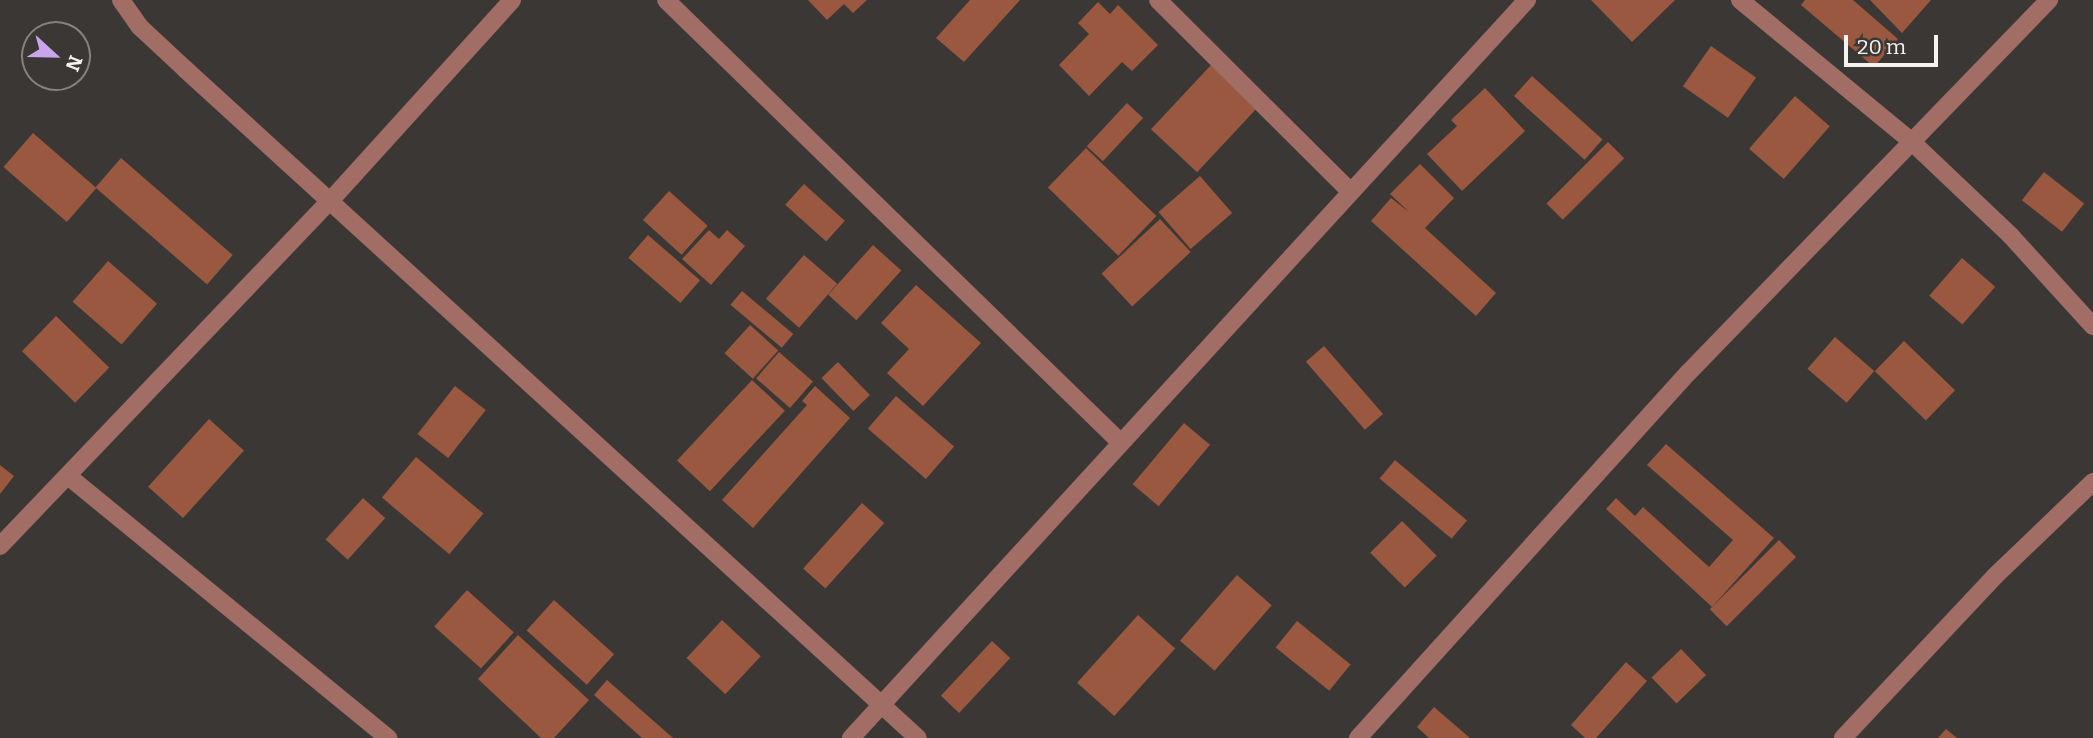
<!DOCTYPE html>
<style>
body{margin:0}
#map{position:relative;width:2093px;height:738px;overflow:hidden;background:#3a3735;font-family:Bitter,serif}
div>[style]{position:absolute}
[style*='--x']{left:calc(var(--x)*1px);top:calc(var(--y)*1px);width:calc(var(--w)*1px);rotate:calc(var(--a)*1deg)}
.building>*{inset:0;background:#99583f;transform-origin:0 0}
.minor>*{height:18px;margin:-9px;padding:0 9px;transform-origin:9px;border-radius:9px;background:#a26d64}
span{translate:-50% -50%;white-space:nowrap;text-align:center;line-height:1.15;-webkit-text-stroke:5px #3a3735;paint-order:stroke}
.north{position:absolute;left:21px;top:21px;width:70px;height:70px;box-sizing:border-box;background:#3a3735;border:2px solid #858281;border-radius:50%;rotate:112deg;font-size:19px;font-weight:700;line-height:28px;text-align:center;color:#f5f3f2}
.north::after{content:'';display:block;margin:auto;width:24px;height:32px;background:#c9a5ee;clip-path:polygon(50% 0,100% 100%,50% 72%,0 100%)}
.scale{position:absolute;left:1844px;top:35px;width:94px;height:32px;box-sizing:border-box;border:4px solid #f5f3f2;border-top:0;padding-left:9px;font-size:21px;line-height:24px;white-space:nowrap;color:#f5f3f2;-webkit-text-stroke:5px #3a3735;paint-order:stroke}
</style>
<div id="map">
<div class="building">
<div style="clip-path:polygon(808px 0,867px 0,853px 13px,844px 4px,827px 20px)"></div>
<div style="clip-path:polygon(970px 0,1020px 0,964px 62px,936px 38px)"></div>
<div style="clip-path:polygon(1591px 0,1675px 0,1632px 42px)"></div>
<div style="clip-path:polygon(1805px 0,1853px 0,1898px 39px,1874px 67px,1801px 5px)"></div>
<div style="clip-path:polygon(1870px 0,1931px 0,1902px 33px)"></div>
<div style="clip-path:polygon(1098px 2px,1110px 14px,1118px 5px,1158px 45px,1132px 71px,1122px 62px,1089px 96px,1059px 65px,1089px 34px,1078px 23px)"></div>
<div style="left:1711px;top:46px;width:55px;height:49px;rotate:35deg"></div>
<div style="left:1211px;top:65px;width:63px;height:88px;rotate:43deg"></div>
<div style="left:1532px;top:76px;width:95px;height:27px;rotate:42deg"></div>
<div style="clip-path:polygon(1485px 88px,1525px 131px,1462px 191px,1427px 154px,1457px 126px,1451px 120px)"></div>
<div style="left:1795px;top:96px;width:46px;height:70px;rotate:41deg"></div>
<div style="left:1127px;top:103px;width:22px;height:59px;rotate:43deg"></div>
<div style="left:33px;top:133px;width:84px;height:45px;rotate:41deg"></div>
<div style="left:1608px;top:142px;width:23px;height:87px;rotate:45deg"></div>
<div style="left:1086px;top:148px;width:98px;height:55px;rotate:44deg"></div>
<div style="left:121px;top:158px;width:148px;height:39px;rotate:41deg"></div>
<div style="clip-path:polygon(1420px 164px,1454px 198px,1425px 228px,1496px 293px,1476px 316px,1371px 221px,1391px 198px,1409px 212px,1390px 194px)"></div>
<div style="left:2044px;top:172px;width:51px;height:36px;rotate:38deg"></div>
<div style="left:1200px;top:176px;width:49px;height:55px;rotate:49deg"></div>
<div style="left:804px;top:184px;width:55px;height:28px;rotate:42deg"></div>
<div style="left:669px;top:191px;width:52px;height:39px;rotate:42deg"></div>
<div style="left:1160px;top:219px;width:45px;height:80px;rotate:47deg"></div>
<div style="clip-path:polygon(709px 230px,719px 239px,727px 230px,745px 246px,711px 285px,682px 259px)"></div>
<div style="left:648px;top:235px;width:69px;height:30px;rotate:41deg"></div>
<div style="left:873px;top:245px;width:38px;height:67px;rotate:42deg"></div>
<div style="left:804px;top:255px;width:44px;height:58px;rotate:41deg"></div>
<div style="left:1962px;top:258px;width:44px;height:50px;rotate:41deg"></div>
<div style="left:108px;top:261px;width:65px;height:54px;rotate:41deg"></div>
<div style="clip-path:polygon(916px 285px,981px 343px,923px 406px,887px 373px,909px 349px,881px 323px)"></div>
<div style="left:742px;top:291px;width:67px;height:18px;rotate:40deg"></div>
<div style="left:56px;top:316px;width:74px;height:49px;rotate:44deg"></div>
<div style="left:750px;top:325px;width:38px;height:38px;rotate:42deg"></div>
<div style="left:1835px;top:337px;width:52px;height:42px;rotate:41deg"></div>
<div style="left:1904px;top:341px;width:71px;height:42px;rotate:44deg"></div>
<div style="left:1324px;top:346px;width:90px;height:24px;rotate:49deg"></div>
<div style="left:779px;top:352px;width:45px;height:35px;rotate:41deg"></div>
<div style="left:838px;top:362px;width:46px;height:23px;rotate:46deg"></div>
<div style="left:752px;top:380px;width:45px;height:110px;rotate:43deg"></div>
<div style="left:455px;top:386px;width:39px;height:61px;rotate:38deg"></div>
<div style="clip-path:polygon(815px 386px,850px 418px,753px 528px,722px 500px,807px 405px,802px 401px)"></div>
<div style="left:896px;top:396px;width:77px;height:43px;rotate:41deg"></div>
<div style="left:209px;top:419px;width:47px;height:91px;rotate:42deg"></div>
<div style="left:1184px;top:423px;width:34px;height:80px;rotate:40deg"></div>
<div style="clip-path:polygon(1666px 444px,1774px 538px,1712px 607px,1606px 509px,1616px 498px,1635px 516px,1643px 507px,1709px 567px,1733px 540px,1647px 465px)"></div>
<div style="left:416px;top:457px;width:88px;height:53px;rotate:40deg"></div>
<div style="left:1395px;top:460px;width:94px;height:24px;rotate:40deg"></div>
<div style="clip-path:polygon(0 465px,14px 476px,0 494px)"></div>
<div style="left:363px;top:498px;width:30px;height:56px;rotate:42deg"></div>
<div style="left:862px;top:503px;width:30px;height:88px;rotate:42deg"></div>
<div style="left:1402px;top:521px;width:49px;height:45px;rotate:45deg"></div>
<div style="left:1779px;top:540px;width:24px;height:98px;rotate:45deg"></div>
<div style="left:1237px;top:575px;width:46px;height:87px;rotate:41deg"></div>
<div style="left:467px;top:590px;width:63px;height:49px;rotate:42deg"></div>
<div style="left:554px;top:600px;width:81px;height:41px;rotate:42deg"></div>
<div style="left:1138px;top:615px;width:50px;height:91px;rotate:42deg"></div>
<div style="left:722px;top:620px;width:53px;height:52px;rotate:43deg"></div>
<div style="left:1297px;top:621px;width:69px;height:34px;rotate:39deg"></div>
<div style="clip-path:polygon(518px 635px,589px 700px,554px 738px,541px 738px,478px 679px)"></div>
<div style="left:992px;top:641px;width:25px;height:75px;rotate:43deg"></div>
<div style="left:1681px;top:649px;width:36px;height:41px;rotate:46deg"></div>
<div style="clip-path:polygon(1626px 662px,1647px 681px,1596px 738px,1585px 738px,1571px 725px)"></div>
<div style="clip-path:polygon(607px 680px,673px 738px,642px 738px,594px 695px)"></div>
<div style="clip-path:polygon(1434px 707px,1470px 738px,1429px 738px,1417px 727px)"></div>
<div style="clip-path:polygon(1946px 729px,1957px 738px,1938px 738px)"></div>
</div>
<div class="minor">
<div style="--x:121;--y:0;--w:33;--a:55"></div>
<div style="--x:140;--y:27;--w:62;--a:43"></div>
<div style="--x:185;--y:69;--w:992;--a:42.39"></div>
<div style="--x:666;--y:0;--w:634;--a:44.23"></div>
<div style="--x:1158;--y:0;--w:272;--a:44.9"></div>
<div style="--x:1740;--y:0;--w:223;--a:39.5"></div>
<div style="--x:1912;--y:142;--w:137;--a:43.5"></div>
<div style="--x:2011;--y:236;--w:122;--a:47.7"></div>
<div style="--x:68;--y:476;--w:414;--a:39.3"></div>
<div style="--x:0;--y:546;--w:477;--a:-46.3"></div>
<div style="--x:330;--y:201;--w:271;--a:-47.8"></div>
<div style="--x:851;--y:738;--w:1001;--a:-47.51"></div>
<div style="--x:1358;--y:738;--w:493;--a:-47.9"></div>
<div style="--x:1689;--y:372;--w:518;--a:-45.94"></div>
<div style="--x:1843;--y:738;--w:222;--a:-46.8"></div>
<div style="--x:1995;--y:576;--w:136;--a:-43.8"></div>
</div>
<div class="north">N</div>
<div class="scale">20 m</div>
</div>
